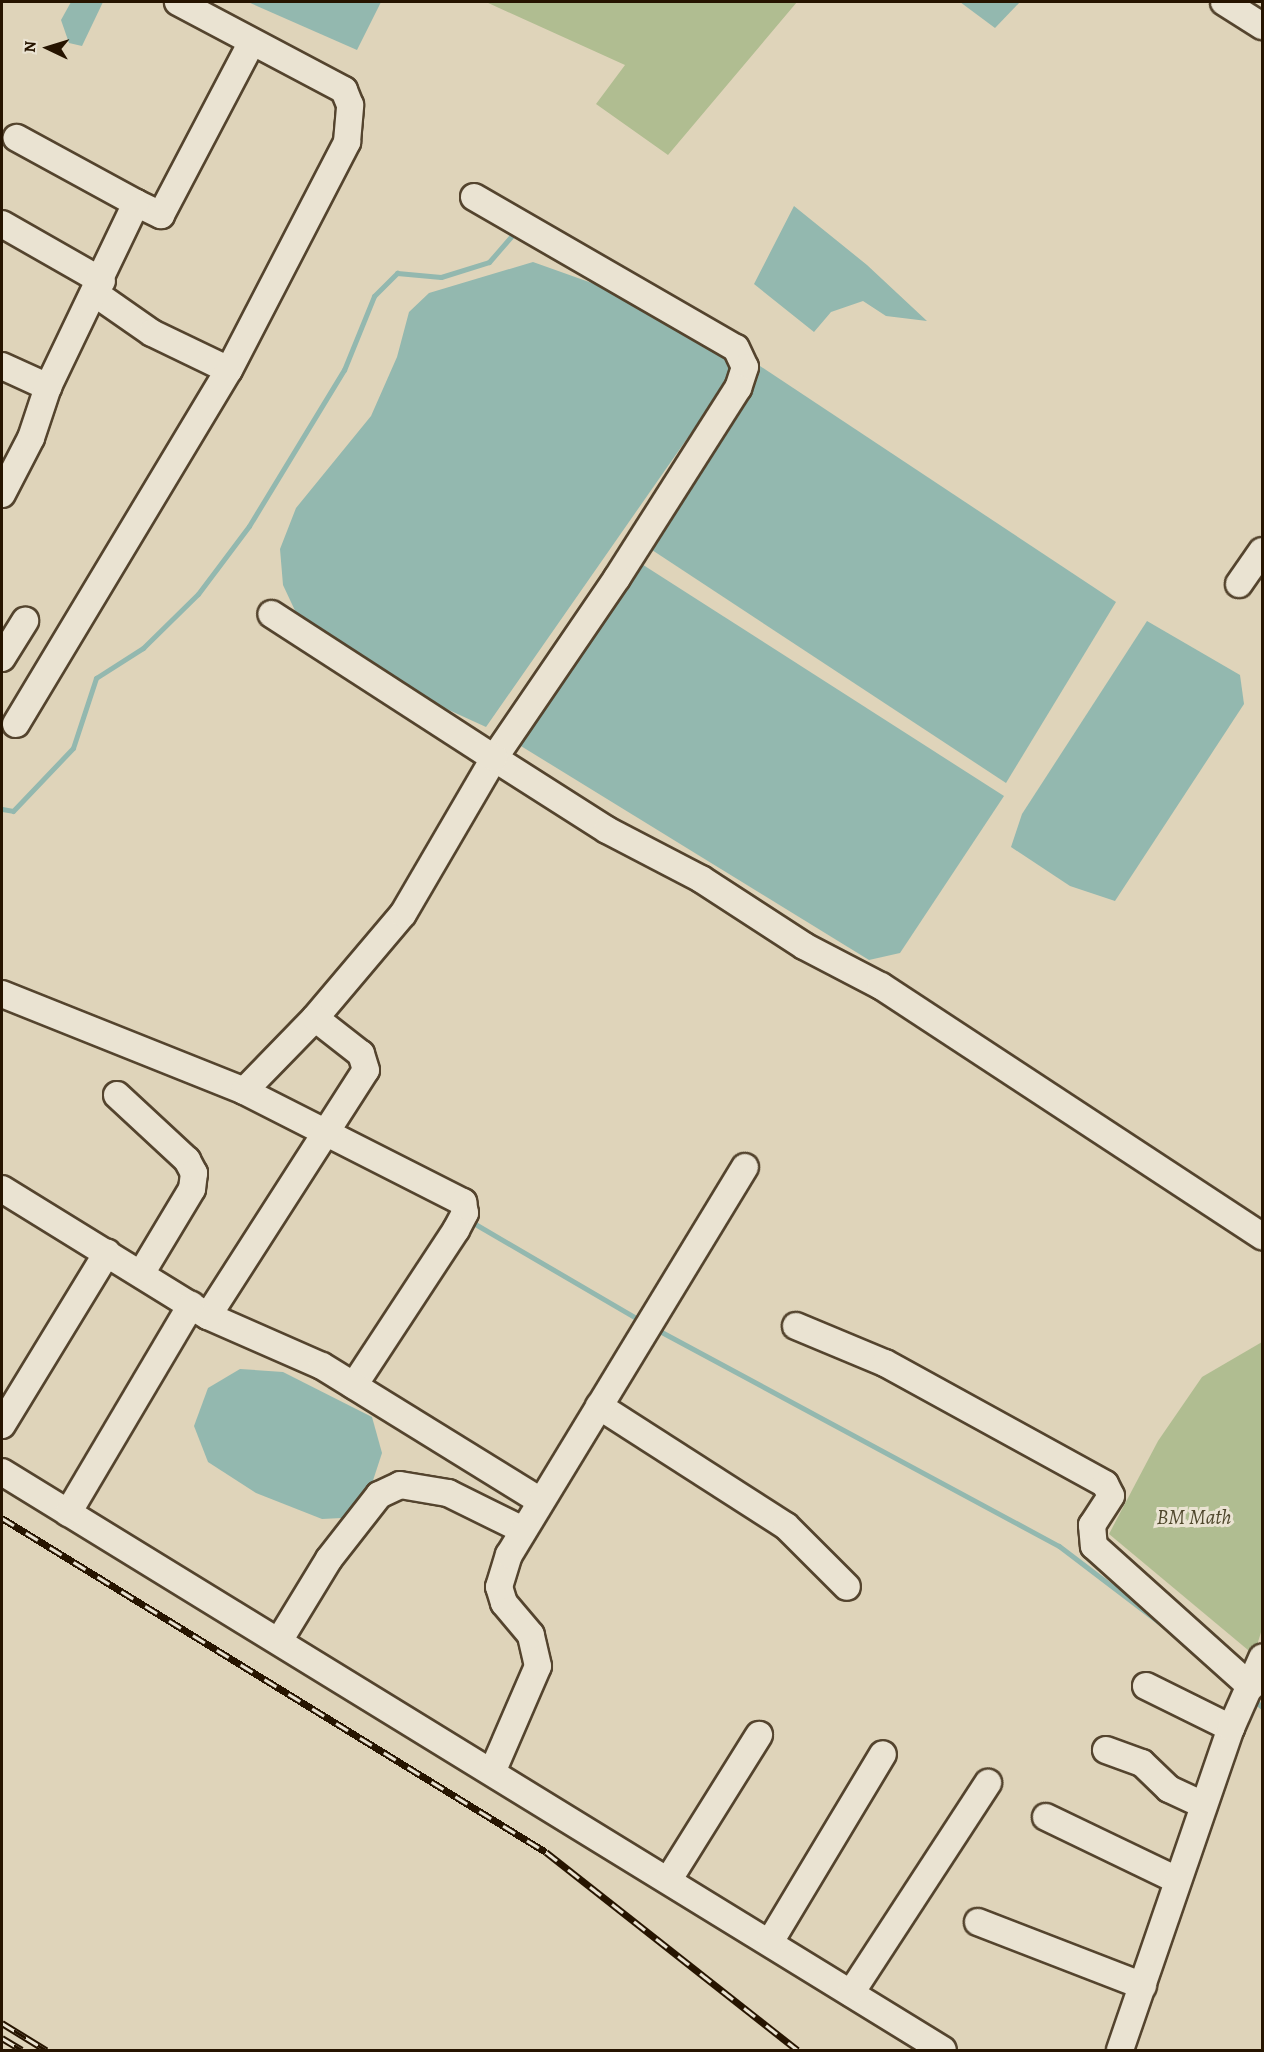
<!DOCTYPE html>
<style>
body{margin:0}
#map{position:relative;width:1264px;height:2052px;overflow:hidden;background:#dfd4ba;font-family:Alegreya,serif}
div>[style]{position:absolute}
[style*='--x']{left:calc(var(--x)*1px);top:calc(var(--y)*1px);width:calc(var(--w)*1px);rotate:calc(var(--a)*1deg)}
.green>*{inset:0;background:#b0bd91}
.water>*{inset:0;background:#93b8af}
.stream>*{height:5px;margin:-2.5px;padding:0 2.5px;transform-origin:2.5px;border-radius:2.5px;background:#93b8af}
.roads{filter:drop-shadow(2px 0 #54442e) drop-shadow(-2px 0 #54442e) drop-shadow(0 2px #54442e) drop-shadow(0 -2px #54442e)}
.minor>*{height:26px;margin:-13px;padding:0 13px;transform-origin:13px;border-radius:13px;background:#eae3d2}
.rail>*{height:7px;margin-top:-3.5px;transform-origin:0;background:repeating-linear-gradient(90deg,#eae3d2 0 14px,#261400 0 28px);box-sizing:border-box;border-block:2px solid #261400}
span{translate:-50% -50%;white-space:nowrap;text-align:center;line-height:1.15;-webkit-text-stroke:6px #eae3d2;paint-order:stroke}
.park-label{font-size:21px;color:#4f472c;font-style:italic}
.frame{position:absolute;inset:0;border:3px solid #261400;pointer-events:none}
.north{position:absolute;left:18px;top:18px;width:60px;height:60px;-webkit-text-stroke:4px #eae3d2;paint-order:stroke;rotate:274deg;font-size:16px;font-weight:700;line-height:24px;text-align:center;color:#261400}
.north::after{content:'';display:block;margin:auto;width:21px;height:27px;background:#261400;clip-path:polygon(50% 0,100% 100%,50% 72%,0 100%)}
</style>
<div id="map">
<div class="green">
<div style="clip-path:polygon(486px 2px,797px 2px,668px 155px,596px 104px,625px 65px)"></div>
<div style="clip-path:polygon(1262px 1342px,1262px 1629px,1254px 1655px,1109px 1534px,1158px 1441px,1202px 1377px)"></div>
</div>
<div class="water">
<div style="clip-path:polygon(71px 2px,103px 2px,82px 46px,69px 43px,61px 20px)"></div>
<div style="clip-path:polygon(248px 2px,381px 2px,357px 50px)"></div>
<div style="clip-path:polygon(960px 2px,1020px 2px,995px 28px)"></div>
<div style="clip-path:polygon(794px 206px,867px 265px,927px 321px,886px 316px,863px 301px,831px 312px,814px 332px,754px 284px)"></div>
<div style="clip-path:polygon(533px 262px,606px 288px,728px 346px,737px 367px,486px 727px,416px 695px,298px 617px,283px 585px,280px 549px,296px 508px,371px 416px,397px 357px,409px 312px,429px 293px)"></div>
<div style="clip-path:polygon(760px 366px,1116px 602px,1006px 783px,649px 548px,648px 527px)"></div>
<div style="clip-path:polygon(637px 561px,1004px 796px,900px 953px,869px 960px,516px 743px)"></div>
<div style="clip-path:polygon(1147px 621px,1240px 675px,1244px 704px,1115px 901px,1070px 886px,1011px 847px,1022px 814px)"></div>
<div style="clip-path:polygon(240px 1369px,283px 1372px,372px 1417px,382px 1453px,361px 1517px,322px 1519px,256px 1493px,208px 1462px,194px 1426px,208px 1388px)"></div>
</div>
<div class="stream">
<div style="--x:2;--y:809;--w:11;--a:10"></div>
<div style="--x:13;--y:811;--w:87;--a:-46.4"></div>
<div style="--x:73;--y:748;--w:74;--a:-71.8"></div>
<div style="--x:96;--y:678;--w:56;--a:-32.6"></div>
<div style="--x:143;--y:648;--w:77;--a:-44.5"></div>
<div style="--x:198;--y:594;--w:85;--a:-53.1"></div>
<div style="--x:249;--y:526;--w:183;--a:-58.7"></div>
<div style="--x:344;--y:370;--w:80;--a:-67.9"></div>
<div style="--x:374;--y:296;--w:33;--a:-45"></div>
<div style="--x:397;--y:273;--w:44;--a:5.2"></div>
<div style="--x:441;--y:277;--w:50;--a:-17.4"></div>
<div style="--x:489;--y:262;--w:38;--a:-49"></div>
<div style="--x:470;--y:1221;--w:200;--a:30.3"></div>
<div style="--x:654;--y:1328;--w:460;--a:28.3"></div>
<div style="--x:1059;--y:1546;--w:137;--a:37.3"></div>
<div style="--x:1251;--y:1698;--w:14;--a:39"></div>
</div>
<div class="roads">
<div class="minor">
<div style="--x:1224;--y:2;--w:45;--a:32.3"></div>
<div style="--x:474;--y:197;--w:302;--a:30"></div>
<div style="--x:736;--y:348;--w:21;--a:65"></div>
<div style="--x:745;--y:367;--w:22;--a:108"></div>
<div style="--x:738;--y:388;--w:225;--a:122.5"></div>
<div style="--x:617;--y:578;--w:218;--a:124.3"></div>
<div style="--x:494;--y:758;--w:134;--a:32.5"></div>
<div style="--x:607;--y:830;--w:106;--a:27.5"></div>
<div style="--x:701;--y:879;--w:123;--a:33"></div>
<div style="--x:804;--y:946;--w:87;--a:27.5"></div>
<div style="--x:881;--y:986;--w:456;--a:33.3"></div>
<div style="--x:136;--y:203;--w:28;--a:26"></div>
<div style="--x:161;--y:215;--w:195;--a:-62.3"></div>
<div style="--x:2;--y:224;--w:115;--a:29.7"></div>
<div style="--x:96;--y:294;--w:68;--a:34.9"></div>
<div style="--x:152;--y:333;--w:85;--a:25.7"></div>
<div style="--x:2;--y:366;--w:51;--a:24.5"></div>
<div style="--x:48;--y:387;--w:204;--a:-64.4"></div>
<div style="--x:136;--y:203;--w:136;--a:-151.4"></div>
<div style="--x:2;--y:494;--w:63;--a:-62.6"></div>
<div style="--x:31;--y:438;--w:54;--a:-71.6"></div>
<div style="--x:1239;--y:584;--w:40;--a:-55.1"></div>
<div style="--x:2;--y:658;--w:44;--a:-58.1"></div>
<div style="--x:16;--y:724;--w:413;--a:-59"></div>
<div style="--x:229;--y:370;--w:257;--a:-62.6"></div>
<div style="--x:347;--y:142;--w:37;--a:-85"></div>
<div style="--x:350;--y:105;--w:16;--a:-112"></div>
<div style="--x:344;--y:90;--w:188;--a:-152.1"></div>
<div style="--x:2;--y:994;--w:261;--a:21.8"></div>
<div style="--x:244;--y:1091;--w:246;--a:26.9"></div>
<div style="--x:463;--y:1202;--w:11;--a:80"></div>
<div style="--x:465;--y:1213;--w:19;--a:118"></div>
<div style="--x:456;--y:1230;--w:186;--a:123.3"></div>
<div style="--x:244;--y:1091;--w:102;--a:-45.8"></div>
<div style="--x:315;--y:1018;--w:136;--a:-49.8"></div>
<div style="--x:403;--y:914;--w:181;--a:-59.7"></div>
<div style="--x:494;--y:758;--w:265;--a:-147.1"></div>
<div style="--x:117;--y:1095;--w:96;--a:42.9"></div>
<div style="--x:187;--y:1160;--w:15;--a:62"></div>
<div style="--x:194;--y:1173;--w:16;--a:97"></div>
<div style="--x:192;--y:1189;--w:99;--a:121"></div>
<div style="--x:2;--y:1189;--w:242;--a:31.7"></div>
<div style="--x:208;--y:1316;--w:124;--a:23.7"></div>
<div style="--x:322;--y:1366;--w:255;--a:31.7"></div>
<div style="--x:208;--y:1316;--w:292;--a:-57.3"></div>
<div style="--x:366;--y:1070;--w:17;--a:-107"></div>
<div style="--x:361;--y:1054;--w:58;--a:-142"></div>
<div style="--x:796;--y:1326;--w:96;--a:22.6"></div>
<div style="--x:885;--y:1363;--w:251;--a:28.8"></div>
<div style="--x:1105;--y:1484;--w:13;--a:63"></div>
<div style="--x:1111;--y:1496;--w:35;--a:123"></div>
<div style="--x:1092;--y:1525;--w:21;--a:85"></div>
<div style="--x:1094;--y:1546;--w:211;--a:41.9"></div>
<div style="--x:599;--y:1406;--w:222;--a:32.7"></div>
<div style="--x:786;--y:1526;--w:86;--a:45"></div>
<div style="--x:2;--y:1425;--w:202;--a:-58.6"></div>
<div style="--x:2;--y:1472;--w:1104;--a:31.56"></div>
<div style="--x:68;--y:1513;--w:242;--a:-59.4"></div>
<div style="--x:279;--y:1641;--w:96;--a:-58.6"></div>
<div style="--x:329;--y:1559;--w:81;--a:-52"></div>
<div style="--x:379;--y:1495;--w:23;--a:-25"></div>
<div style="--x:400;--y:1485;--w:49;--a:9.5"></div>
<div style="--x:448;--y:1493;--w:84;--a:26.3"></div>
<div style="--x:1146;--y:1686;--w:95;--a:26.3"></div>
<div style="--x:1106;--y:1750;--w:38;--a:20"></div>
<div style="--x:1142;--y:1763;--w:37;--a:44"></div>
<div style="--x:1169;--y:1789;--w:38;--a:25"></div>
<div style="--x:493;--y:1770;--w:113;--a:-66.6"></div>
<div style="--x:538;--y:1666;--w:32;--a:-103"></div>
<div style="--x:531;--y:1635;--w:42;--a:-130.2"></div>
<div style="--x:504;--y:1603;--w:17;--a:-107"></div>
<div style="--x:499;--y:1587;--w:34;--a:-73"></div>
<div style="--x:509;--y:1555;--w:454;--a:-58.7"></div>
<div style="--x:1046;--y:1817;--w:145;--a:25.7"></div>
<div style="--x:669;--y:1879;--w:170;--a:-58"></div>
<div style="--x:978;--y:1922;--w:177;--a:21.2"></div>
<div style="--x:770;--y:1942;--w:219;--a:-59"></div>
<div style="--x:851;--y:1993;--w:251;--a:-56.9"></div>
<div style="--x:1120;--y:2050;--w:341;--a:-71"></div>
<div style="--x:1231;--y:1728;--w:77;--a:-66.1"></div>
</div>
</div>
<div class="rail">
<div style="--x:2;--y:1518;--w:638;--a:31.55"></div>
<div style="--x:546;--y:1852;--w:320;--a:38.2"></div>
<div style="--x:2;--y:2023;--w:52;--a:31.5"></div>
<div style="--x:2;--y:2038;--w:23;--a:31"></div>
</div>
<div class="park-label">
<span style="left:1194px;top:1517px">BM Math</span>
</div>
<div class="frame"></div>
<div class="north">N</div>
</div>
